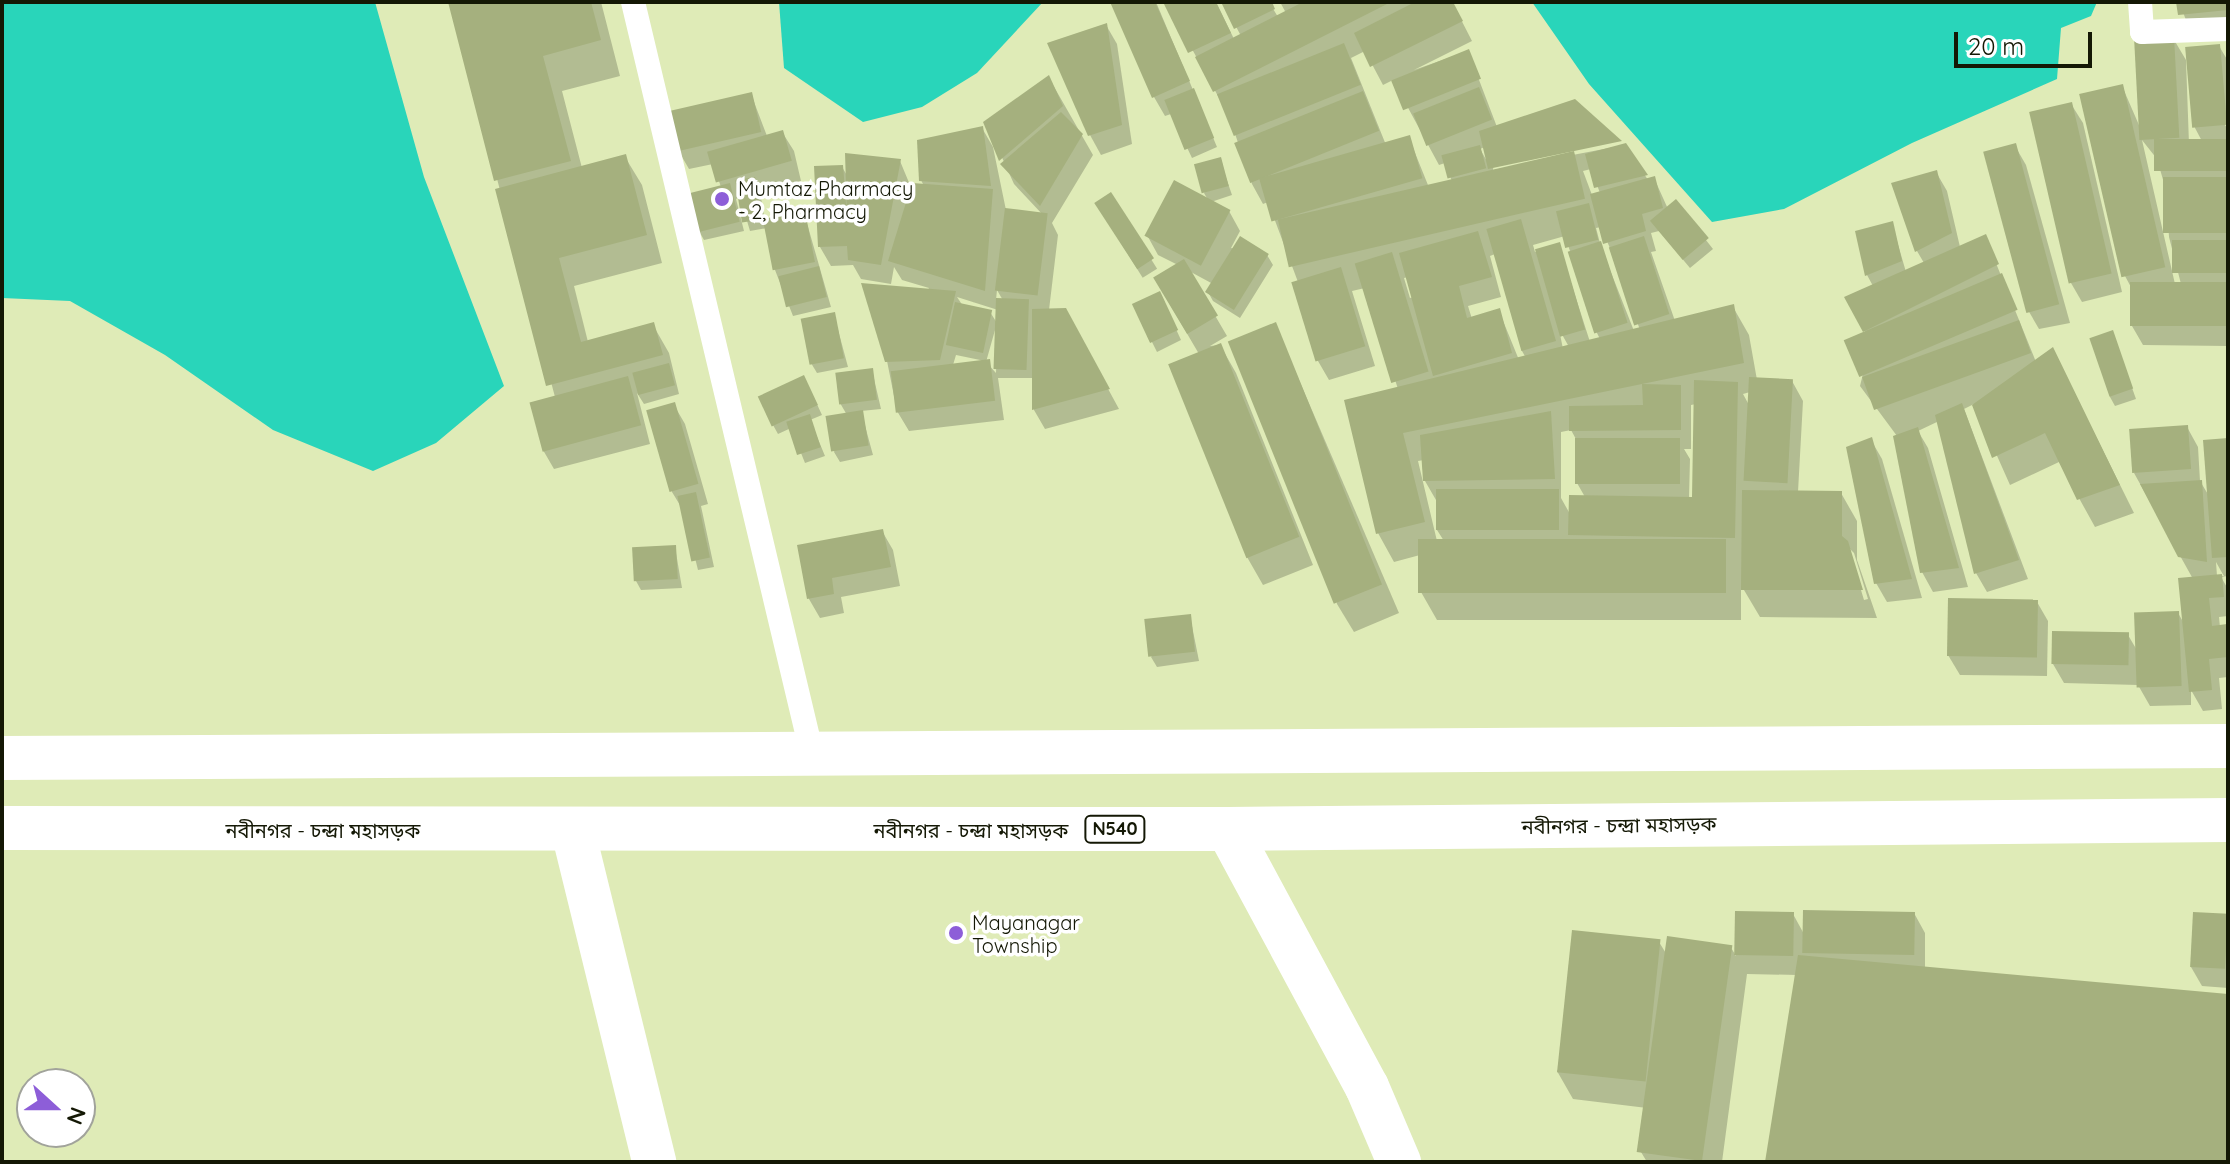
<!DOCTYPE html>
<meta charset="utf-8">
<style>
body{margin:0}
#map{position:relative;width:2230px;height:1164px;overflow:hidden;background:#dfebb7;font-family:Quicksand,"Noto Sans Bengali",sans-serif}
div>[style]{position:absolute}
[style*='--x']{left:calc(var(--x)*1px);top:calc(var(--y)*1px);width:calc(var(--w)*1px);rotate:calc(var(--a)*1deg)}
.water>*{inset:0;background:#29d5ba}
.shadow>*{inset:0;background:#0003;transform-origin:0 0}
.building>*{inset:0;background:#a5b07e;transform-origin:0 0}
.lane>*{height:24px;margin:-12px;padding:0 12px;transform-origin:12px;border-radius:12px;background:#fff}
.street>*{height:44px;margin:-22px;padding:0 22px;transform-origin:22px;border-radius:22px;background:#fff}
.highway>*{height:44px;margin:-22px;padding:0 22px;transform-origin:22px;border-radius:22px;background:#fff}
.dots>*{width:22px;height:22px;translate:-50% -50%;box-sizing:border-box;border:4px solid #fff;border-radius:50%}
span{translate:-50% -50%;white-space:nowrap;text-align:center;line-height:1.15;-webkit-text-stroke:7px #fff;paint-order:stroke}
.shield-label span{padding:2px 6px;background:#fff;border:2px solid;border-radius:6px;-webkit-text-stroke-width:0}
.shield-label{font-size:18px;color:#141805;font-weight:700}
.poi-label{font-size:20px;color:#141805}
.left{translate:0 -50%;text-align:left}
.street-label{font-size:20px;color:#141805}
.frame{position:absolute;inset:0;border:4px solid #141805;pointer-events:none}
.north{position:absolute;left:16px;top:1068px;width:80px;height:80px;box-sizing:border-box;background:#fff;border:2px solid #a1a39b;border-radius:50%;rotate:111deg;font-size:22px;font-weight:700;line-height:32px;text-align:center;color:#141805}
.north::after{content:'';display:block;margin:auto;width:28px;height:36px;background:#8d5ed8;clip-path:polygon(50% 0,100% 100%,50% 72%,0 100%)}
.scale{position:absolute;left:1954px;top:32px;width:138px;height:36px;box-sizing:border-box;border:4px solid #141805;border-top:0;padding-left:10px;font-size:24px;line-height:28px;white-space:nowrap;color:#141805;-webkit-text-stroke:6px #fff;paint-order:stroke}
</style>
<div id="map">
<div class="water">
<div style="clip-path:polygon(2px 2px,375px 2px,424px 177px,504px 386px,436px 443px,373px 471px,273px 430px,165px 355px,70px 301px,2px 298px)"></div>
<div style="clip-path:polygon(779px 2px,1043px 2px,977px 73px,922px 107px,863px 122px,784px 68px)"></div>
<div style="clip-path:polygon(1532px 2px,2097px 2px,2091px 16px,2061px 28px,2057px 79px,1912px 143px,1784px 209px,1712px 222px,1589px 84px)"></div>
</div>
<div class="shadow">
<div style="clip-path:polygon(450px 2px,601px 2px,620px 76px,562px 91px,582px 168px,625px 157px,642px 185px,662px 263px,574px 286px,588px 342px,653px 325px,669px 353px,679px 394px,644px 404px,637px 393px,650px 444px,554px 469px,543px 450px,555px 397px)"></div>
<div style="clip-path:polygon(1112px 2px,1156px 2px,1217px 147px,1192px 158px,1171px 114px,1165px 116px,1154px 97px)"></div>
<div style="clip-path:polygon(evenodd,1166px 2px,1216px 2px,1234px 39px,1241px 36px,1223px 2px,1269px 2px,1278px 17px,1286px 13px,1280px 2px,1452px 2px,1472px 41px,1414px 70px,1468px 51px,1497px 127px,1493px 170px,1625px 145px,1648px 180px,1654px 178px,1668px 209px,1676px 202px,1713px 249px,1690px 268px,1659px 231px,1651px 233px,1656px 251px,1651px 252px,1675px 321px,1733px 307px,1749px 335px,1757px 380px,1792px 381px,1803px 401px,1798px 492px,1841px 493px,1857px 521px,1857px 560px,1877px 618px,1760px 617px,1741px 585px,1741px 620px,1437px 620px,1421px 592px,1420px 555px,1394px 562px,1378px 533px,1398px 389px,1365px 288px,1352px 291px,1375px 366px,1329px 380px,1318px 361px,1294px 283px,1298px 282px,1268px 202px,1263px 204px,1252px 184px,1229px 116px,1166px 2px,1365px 51px,1383px 85px,1393px 80px,1439px 165px,1445px 163px,1453px 184px,1430px 190px,1409px 138px,1386px 145px,1351px 58px,1365px 51px,1166px 2px,1485px 147px,1488px 163px,1480px 149px,1485px 147px,1166px 2px,1591px 169px,1600px 193px,1592px 195px,1583px 171px,1591px 169px,1166px 2px,1601px 227px,1615px 260px,1640px 330px,1634px 331px,1601px 247px,1596px 228px,1601px 227px,1166px 2px,1565px 236px,1597px 333px,1600px 339px,1590px 342px,1559px 245px,1535px 252px,1533px 245px,1565px 236px,1166px 2px,1495px 254px,1522px 351px,1526px 358px,1519px 360px,1499px 311px,1472px 319px,1468px 306px,1501px 297px,1490px 256px,1495px 254px,1166px 2px,1408px 277px,1414px 297px,1410px 298px,1404px 278px,1408px 277px,1166px 2px,1559px 329px,1569px 347px,1563px 349px,1559px 329px,1166px 2px,1750px 392px,1749px 405px,1743px 394px,1750px 392px,1166px 2px,1696px 404px,1694px 499px,1689px 499px,1690px 459px,1684px 449px,1691px 449px,1691px 405px,1696px 404px,1166px 2px,1571px 430px,1577px 441px,1577px 483px,1585px 497px,1570px 514px,1561px 498px,1561px 432px,1571px 430px,1166px 2px,1424px 460px,1425px 481px,1436px 500px,1437px 530px,1444px 541px,1437px 541px,1418px 461px,1424px 460px,1166px 2px,1848px 547px,1854px 553px,1868px 599px,1864px 600px,1848px 547px)"></div>
<div style="clip-path:polygon(2179px 2px,2228px 2px,2228px 30px,2191px 33px)"></div>
<div style="clip-path:polygon(1106px 25px,1117px 44px,1132px 144px,1101px 155px,1090px 135px)"></div>
<div style="clip-path:polygon(evenodd,2173px 38px,2186px 60px,2189px 144px,2203px 143px,2195px 128px,2187px 49px,2219px 46px,2228px 61px,2228px 122px,2221px 118px,2228px 130px,2228px 346px,2143px 345px,2132px 326px,2132px 289px,2125px 276px,2122px 86px,2142px 132px,2173px 38px,2142px 140px,2157px 159px,2166px 190px,2169px 237px,2181px 284px,2175px 284px,2142px 140px)"></div>
<div style="clip-path:polygon(evenodd,1049px 78px,1093px 155px,1052px 223px,1058px 235px,1049px 310px,1076px 330px,1119px 409px,1045px 429px,1034px 410px,1034px 378px,998px 378px,1004px 420px,909px 431px,897px 411px,887px 361px,929px 288px,902px 280px,894px 267px,891px 284px,861px 279px,853px 265px,831px 266px,820px 247px,842px 167px,848px 177px,900px 161px,910px 185px,924px 186px,921px 180px,982px 128px,993px 147px,1007px 215px,1043px 215px,1014px 184px,986px 122px,1049px 78px,997px 290px,1001px 297px,1003px 300px,996px 300px,997px 290px,1049px 78px,957px 297px,998px 310px,996px 373px,986px 362px,997px 323px,990px 312px,963px 306px,957px 297px,1049px 78px,956px 355px,985px 361px,953px 365px,956px 355px)"></div>
<div style="clip-path:polygon(751px 94px,767px 136px,782px 132px,794px 151px,801px 181px,760px 192px,765px 221px,804px 213px,831px 307px,793px 316px,775px 270px,767px 228px,750px 231px,740px 197px,736px 199px,744px 231px,704px 240px,699px 231px,721px 187px,713px 164px,689px 169px,678px 150px)"></div>
<div style="clip-path:polygon(2071px 104px,2083px 123px,2122px 292px,2082px 302px,2071px 283px,2032px 113px)"></div>
<div style="clip-path:polygon(2015px 146px,2026px 165px,2070px 323px,2039px 329px,2028px 310px)"></div>
<div style="clip-path:polygon(1220px 160px,1232px 195px,1211px 202px,1229px 211px,1240px 231px,1231px 248px,1267px 255px,1273px 265px,1240px 318px,1213px 301px,1208px 292px,1213px 284px,1189px 271px,1227px 336px,1210px 346px,1220px 345px,1236px 373px,1313px 565px,1263px 585px,1247px 557px,1170px 365px,1199px 354px,1155px 279px,1178px 265px,1158px 255px,1147px 235px,1208px 200px,1204px 193px)"></div>
<div style="clip-path:polygon(1936px 172px,1947px 191px,1960px 247px,1985px 236px,2036px 362px,2053px 350px,2134px 513px,2095px 527px,2059px 462px,2010px 485px,1974px 404px,1964px 409px,2028px 579px,1987px 592px,1976px 573px,1939px 421px,1918px 431px,1928px 448px,1968px 587px,1933px 592px,1922px 572px,1897px 436px,1860px 386px,1871px 341px,1847px 298px,1873px 286px,1867px 275px,1892px 224px,1906px 272px,1924px 263px,1917px 251px)"></div>
<div style="left:1111px;top:195px;width:87px;height:17px;rotate:58deg"></div>
<div style="clip-path:polygon(1164px 303px,1181px 340px,1157px 352px,1134px 306px)"></div>
<div style="clip-path:polygon(834px 315px,848px 367px,817px 373px,811px 363px)"></div>
<div style="clip-path:polygon(1275px 324px,1399px 613px,1354px 632px,1337px 604px)"></div>
<div style="clip-path:polygon(2112px 332px,2136px 399px,2115px 406px,2110px 397px)"></div>
<div style="clip-path:polygon(872px 370px,881px 409px,861px 411px,873px 455px,840px 462px,834px 452px,847px 415px,840px 403px)"></div>
<div style="clip-path:polygon(809px 387px,822px 415px,810px 420px,825px 456px,805px 463px,791px 428px,778px 434px,773px 425px)"></div>
<div style="clip-path:polygon(674px 405px,685px 424px,708px 504px,701px 506px,714px 567px,698px 570px,683px 510px,672px 492px)"></div>
<div style="clip-path:polygon(evenodd,2187px 427px,2198px 447px,2200px 481px,2209px 496px,2228px 440px,2228px 576px,2221px 577px,2228px 589px,2228px 616px,2219px 617px,2220px 627px,2228px 630px,2228px 677px,2219px 678px,2222px 709px,2203px 711px,2191px 690px,2191px 705px,2150px 706px,2138px 685px,2064px 683px,2053px 664px,2128px 635px,2138px 652px,2178px 613px,2185px 625px,2193px 579px,2134px 473px,2187px 427px,2216px 562px,2221px 571px,2224px 576px,2217px 576px,2216px 562px)"></div>
<div style="clip-path:polygon(1871px 440px,1882px 459px,1922px 598px,1887px 602px,1876px 583px)"></div>
<div style="clip-path:polygon(882px 531px,893px 550px,900px 586px,841px 597px,844px 613px,820px 618px,809px 599px,799px 547px)"></div>
<div style="clip-path:polygon(675px 547px,682px 588px,641px 590px,636px 581px)"></div>
<div style="clip-path:polygon(2037px 602px,2048px 621px,2047px 676px,1960px 675px,1948px 655px)"></div>
<div style="clip-path:polygon(1190px 616px,1199px 661px,1157px 667px,1151px 657px)"></div>
<div style="clip-path:polygon(1737px 913px,1793px 914px,1804px 934px,1914px 913px,1925px 933px,1925px 969px,2228px 996px,2228px 1162px,1767px 1162px,1797px 975px,1747px 974px,1722px 1162px,1647px 1162px,1641px 1152px,1647px 1108px,1573px 1099px,1557px 1071px,1659px 942px,1667px 955px,1730px 946px,1736px 956px)"></div>
<div style="clip-path:polygon(2228px 916px,2228px 988px,2202px 986px,2191px 967px)"></div>
</div>
<div class="building">
<div style="clip-path:polygon(448px 2px,591px 2px,601px 40px,543px 56px,571px 161px,494px 181px)"></div>
<div style="clip-path:polygon(1110px 2px,1155px 2px,1190px 81px,1152px 98px)"></div>
<div style="clip-path:polygon(1163px 2px,1216px 2px,1231px 33px,1188px 53px)"></div>
<div style="clip-path:polygon(1221px 2px,1272px 2px,1275px 9px,1234px 29px)"></div>
<div style="clip-path:polygon(1303px 2px,1391px 2px,1213px 92px,1195px 57px)"></div>
<div style="clip-path:polygon(1415px 2px,1453px 2px,1463px 21px,1370px 67px,1354px 33px)"></div>
<div style="clip-path:polygon(2176px 2px,2228px 2px,2228px 10px,2178px 15px)"></div>
<div style="clip-path:polygon(1107px 23px,1122px 125px,1088px 136px,1047px 43px)"></div>
<div style="left:2174px;top:36px;width:102px;height:40px;rotate:87deg"></div>
<div style="left:1344px;top:43px;width:45px;height:137px;rotate:68deg"></div>
<div style="left:2220px;top:44px;width:81px;height:35px;rotate:85deg"></div>
<div style="left:1469px;top:49px;width:32px;height:84px;rotate:68deg"></div>
<div style="clip-path:polygon(1049px 75px,1063px 106px,999px 161px,983px 122px)"></div>
<div style="left:2123px;top:84px;width:188px;height:45px;rotate:77deg"></div>
<div style="left:1479px;top:87px;width:35px;height:71px;rotate:68deg"></div>
<div style="left:1194px;top:88px;width:54px;height:32px;rotate:68deg"></div>
<div style="left:1363px;top:91px;width:43px;height:139px;rotate:68deg"></div>
<div style="left:752px;top:92px;width:41px;height:87px;rotate:77deg"></div>
<div style="clip-path:polygon(1575px 99px,1622px 141px,1488px 169px,1479px 131px)"></div>
<div style="left:2072px;top:102px;width:176px;height:44px;rotate:77deg"></div>
<div style="clip-path:polygon(1061px 112px,1083px 134px,1040px 206px,1000px 164px)"></div>
<div style="clip-path:polygon(983px 126px,991px 186px,919px 181px,917px 140px)"></div>
<div style="left:783px;top:130px;width:32px;height:79px;rotate:74deg"></div>
<div style="left:1410px;top:135px;width:45px;height:157px;rotate:74deg"></div>
<div style="left:2228px;top:139px;width:32px;height:74px;rotate:90deg"></div>
<div style="clip-path:polygon(1626px 143px,1648px 175px,1594px 188px,1585px 154px)"></div>
<div style="left:2016px;top:143px;width:167px;height:34px;rotate:75deg"></div>
<div style="left:1480px;top:145px;width:24px;height:40px;rotate:75deg"></div>
<div style="left:1574px;top:151px;width:49px;height:304px;rotate:77deg"></div>
<div style="clip-path:polygon(845px 153px,901px 159px,881px 265px,848px 260px,847px 246px,818px 247px,814px 166px,843px 165px,847px 216px)"></div>
<div style="clip-path:polygon(626px 154px,647px 235px,559px 258px,581px 342px,654px 322px,663px 355px,546px 386px,495px 189px)"></div>
<div style="left:1221px;top:157px;width:30px;height:28px;rotate:75deg"></div>
<div style="clip-path:polygon(1937px 170px,1952px 233px,1915px 252px,1891px 183px)"></div>
<div style="clip-path:polygon(1655px 176px,1663px 208px,1642px 214px,1646px 231px,1603px 244px,1590px 194px)"></div>
<div style="left:755px;top:177px;width:43px;height:20px;rotate:81deg"></div>
<div style="left:2228px;top:177px;width:56px;height:65px;rotate:90deg"></div>
<div style="left:1174px;top:180px;width:64px;height:63px;rotate:28deg"></div>
<div style="left:730px;top:183px;width:40px;height:43px;rotate:76deg"></div>
<div style="clip-path:polygon(912px 183px,993px 189px,985px 291px,888px 261px)"></div>
<div style="left:1111px;top:192px;width:79px;height:20px;rotate:57deg"></div>
<div style="left:1676px;top:199px;width:51px;height:34px;rotate:50deg"></div>
<div style="left:1589px;top:203px;width:38px;height:34px;rotate:76deg"></div>
<div style="left:1005px;top:208px;width:43px;height:83px;rotate:7deg"></div>
<div style="left:805px;top:211px;width:52px;height:43px;rotate:79deg"></div>
<div style="left:1521px;top:219px;width:127px;height:36px;rotate:74deg"></div>
<div style="clip-path:polygon(1893px 221px,1902px 261px,1865px 276px,1855px 231px)"></div>
<div style="clip-path:polygon(1478px 231px,1492px 277px,1459px 286px,1467px 318px,1500px 308px,1512px 353px,1433px 376px,1399px 253px)"></div>
<div style="clip-path:polygon(1986px 234px,1999px 264px,1863px 332px,1844px 297px)"></div>
<div style="left:1240px;top:236px;width:34px;height:66px;rotate:32deg"></div>
<div style="left:1644px;top:236px;width:82px;height:37px;rotate:72deg"></div>
<div style="left:2228px;top:240px;width:33px;height:56px;rotate:90deg"></div>
<div style="left:1601px;top:241px;width:86px;height:35px;rotate:72deg"></div>
<div style="left:1560px;top:242px;width:91px;height:26px;rotate:74deg"></div>
<div style="left:1392px;top:252px;width:125px;height:39px;rotate:73deg"></div>
<div style="left:1184px;top:259px;width:66px;height:36px;rotate:59deg"></div>
<div style="left:819px;top:266px;width:32px;height:42px;rotate:76deg"></div>
<div style="left:1341px;top:267px;width:83px;height:52px;rotate:73deg"></div>
<div style="left:2002px;top:273px;width:40px;height:172px;rotate:67deg"></div>
<div style="left:2130px;top:282px;width:98px;height:44px"></div>
<div style="clip-path:polygon(861px 283px,956px 291px,940px 360px,885px 362px)"></div>
<div style="left:1160px;top:291px;width:43px;height:31px;rotate:65deg"></div>
<div style="left:996px;top:298px;width:33px;height:71px;rotate:2deg"></div>
<div style="left:955px;top:302px;width:38px;height:44px;rotate:12deg"></div>
<div style="clip-path:polygon(1734px 304px,1744px 363px,1403px 433px,1425px 522px,1376px 534px,1344px 400px)"></div>
<div style="clip-path:polygon(1066px 308px,1110px 389px,1032px 410px,1032px 309px)"></div>
<div style="left:835px;top:312px;width:47px;height:35px;rotate:79deg"></div>
<div style="left:2019px;top:320px;width:35px;height:167px;rotate:70deg"></div>
<div style="left:1276px;top:322px;width:283px;height:52px;rotate:68deg"></div>
<div style="left:2113px;top:330px;width:62px;height:25px;rotate:71deg"></div>
<div style="left:1221px;top:343px;width:209px;height:57px;rotate:68deg"></div>
<div style="clip-path:polygon(2053px 347px,2120px 485px,2077px 500px,2045px 433px,1992px 458px,1972px 405px)"></div>
<div style="left:990px;top:359px;width:42px;height:100px;rotate:83deg"></div>
<div style="left:669px;top:363px;width:23px;height:38px;rotate:75deg"></div>
<div style="left:873px;top:368px;width:32px;height:38px;rotate:83deg"></div>
<div style="left:804px;top:375px;width:33px;height:51px;rotate:65deg"></div>
<div style="left:628px;top:376px;width:51px;height:102px;rotate:75deg"></div>
<div style="left:1749px;top:377px;width:44px;height:104px;rotate:3deg"></div>
<div style="clip-path:polygon(1694px 380px,1738px 382px,1735px 538px,1568px 535px,1569px 495px,1692px 497px)"></div>
<div style="clip-path:polygon(1642px 384px,1681px 385px,1681px 430px,1569px 431px,1569px 406px,1643px 405px)"></div>
<div style="left:675px;top:402px;width:85px;height:30px;rotate:74deg"></div>
<div style="clip-path:polygon(1962px 403px,2019px 560px,1974px 574px,1935px 415px)"></div>
<div style="left:863px;top:410px;width:36px;height:38px;rotate:81deg"></div>
<div style="clip-path:polygon(1551px 411px,1555px 479px,1423px 481px,1420px 435px)"></div>
<div style="left:810px;top:414px;width:35px;height:25px;rotate:72deg"></div>
<div style="left:2188px;top:425px;width:44px;height:59px;rotate:86deg"></div>
<div style="clip-path:polygon(1918px 427px,1959px 568px,1920px 573px,1893px 436px)"></div>
<div style="clip-path:polygon(1872px 437px,1912px 579px,1874px 584px,1846px 447px)"></div>
<div style="left:1575px;top:438px;width:105px;height:46px"></div>
<div style="clip-path:polygon(2228px 438px,2228px 557px,2212px 558px,2203px 440px)"></div>
<div style="clip-path:polygon(2202px 480px,2207px 562px,2178px 557px,2140px 484px)"></div>
<div style="left:1436px;top:489px;width:123px;height:41px"></div>
<div style="clip-path:polygon(1742px 490px,1842px 491px,1842px 536px,1848px 541px,1863px 590px,1741px 590px)"></div>
<div style="left:696px;top:492px;width:67px;height:19px;rotate:78deg"></div>
<div style="clip-path:polygon(883px 529px,891px 567px,832px 578px,834px 594px,807px 599px,797px 545px)"></div>
<div style="left:1418px;top:539px;width:308px;height:54px"></div>
<div style="left:676px;top:545px;width:34px;height:44px;rotate:87deg"></div>
<div style="clip-path:polygon(2222px 574px,2224px 597px,2209px 598px,2212px 626px,2227px 624px,2228px 657px,2209px 659px,2212px 690px,2189px 692px,2178px 578px)"></div>
<div style="left:1948px;top:598px;width:90px;height:58px;rotate:1deg"></div>
<div style="left:2179px;top:611px;width:75px;height:45px;rotate:88deg"></div>
<div style="left:1191px;top:614px;width:38px;height:47px;rotate:84deg"></div>
<div style="left:2052px;top:631px;width:77px;height:33px;rotate:1deg"></div>
<div style="left:1803px;top:910px;width:112px;height:43px;rotate:1deg"></div>
<div style="left:1735px;top:911px;width:59px;height:44px;rotate:1deg"></div>
<div style="left:2193px;top:912px;width:35px;height:55px;rotate:3deg"></div>
<div style="left:1572px;top:930px;width:89px;height:143px;rotate:6deg"></div>
<div style="left:1667px;top:936px;width:66px;height:218px;rotate:8deg"></div>
<div style="clip-path:polygon(1798px 955px,2228px 994px,2228px 1162px,1765px 1162px)"></div>
</div>
<div class="lane">
<div style="--x:633;--y:2;--w:773;--a:76.61"></div>
<div style="--x:2140;--y:2;--w:30;--a:86"></div>
<div style="--x:2142;--y:32;--w:86;--a:-2"></div>
</div>
<div class="street">
<div style="--x:1228;--y:829;--w:293;--a:61.7"></div>
<div style="--x:1367;--y:1087;--w:82;--a:66.9"></div>
<div style="--x:573;--y:831;--w:341;--a:76.2"></div>
</div>
<div class="highway">
<div style="--x:2;--y:758;--w:2226;--a:-0.31"></div>
<div style="--x:2;--y:828;--w:1226;--a:0.05"></div>
<div style="--x:1228;--y:829;--w:1000;--a:-0.52"></div>
</div>
<div class="dots">
<div style="left:722px;top:199px;background:#8d5ed8"></div>
<div style="left:956px;top:933px;background:#8d5ed8"></div>
</div>
<div class="shield-label">
<span style="left:1115px;top:829px">N540</span>
</div>
<div class="poi-label">
<span class="left" style="left:738px;top:200px">Mumtaz Pharmacy<br>- 2, Pharmacy</span>
<span class="left" style="left:972px;top:934px">Mayanagar<br>Township</span>
</div>
<div class="street-label">
<span style="left:1619px;top:825px;rotate:-1deg">নবীনগর - চন্দ্রা মহাসড়ক</span>
<span style="left:323px;top:830px">নবীনগর - চন্দ্রা মহাসড়ক</span>
<span style="left:971px;top:830px">নবীনগর - চন্দ্রা মহাসড়ক</span>
</div>
<div class="frame"></div>
<div class="north">N</div>
<div class="scale">20 m</div>
</div>
